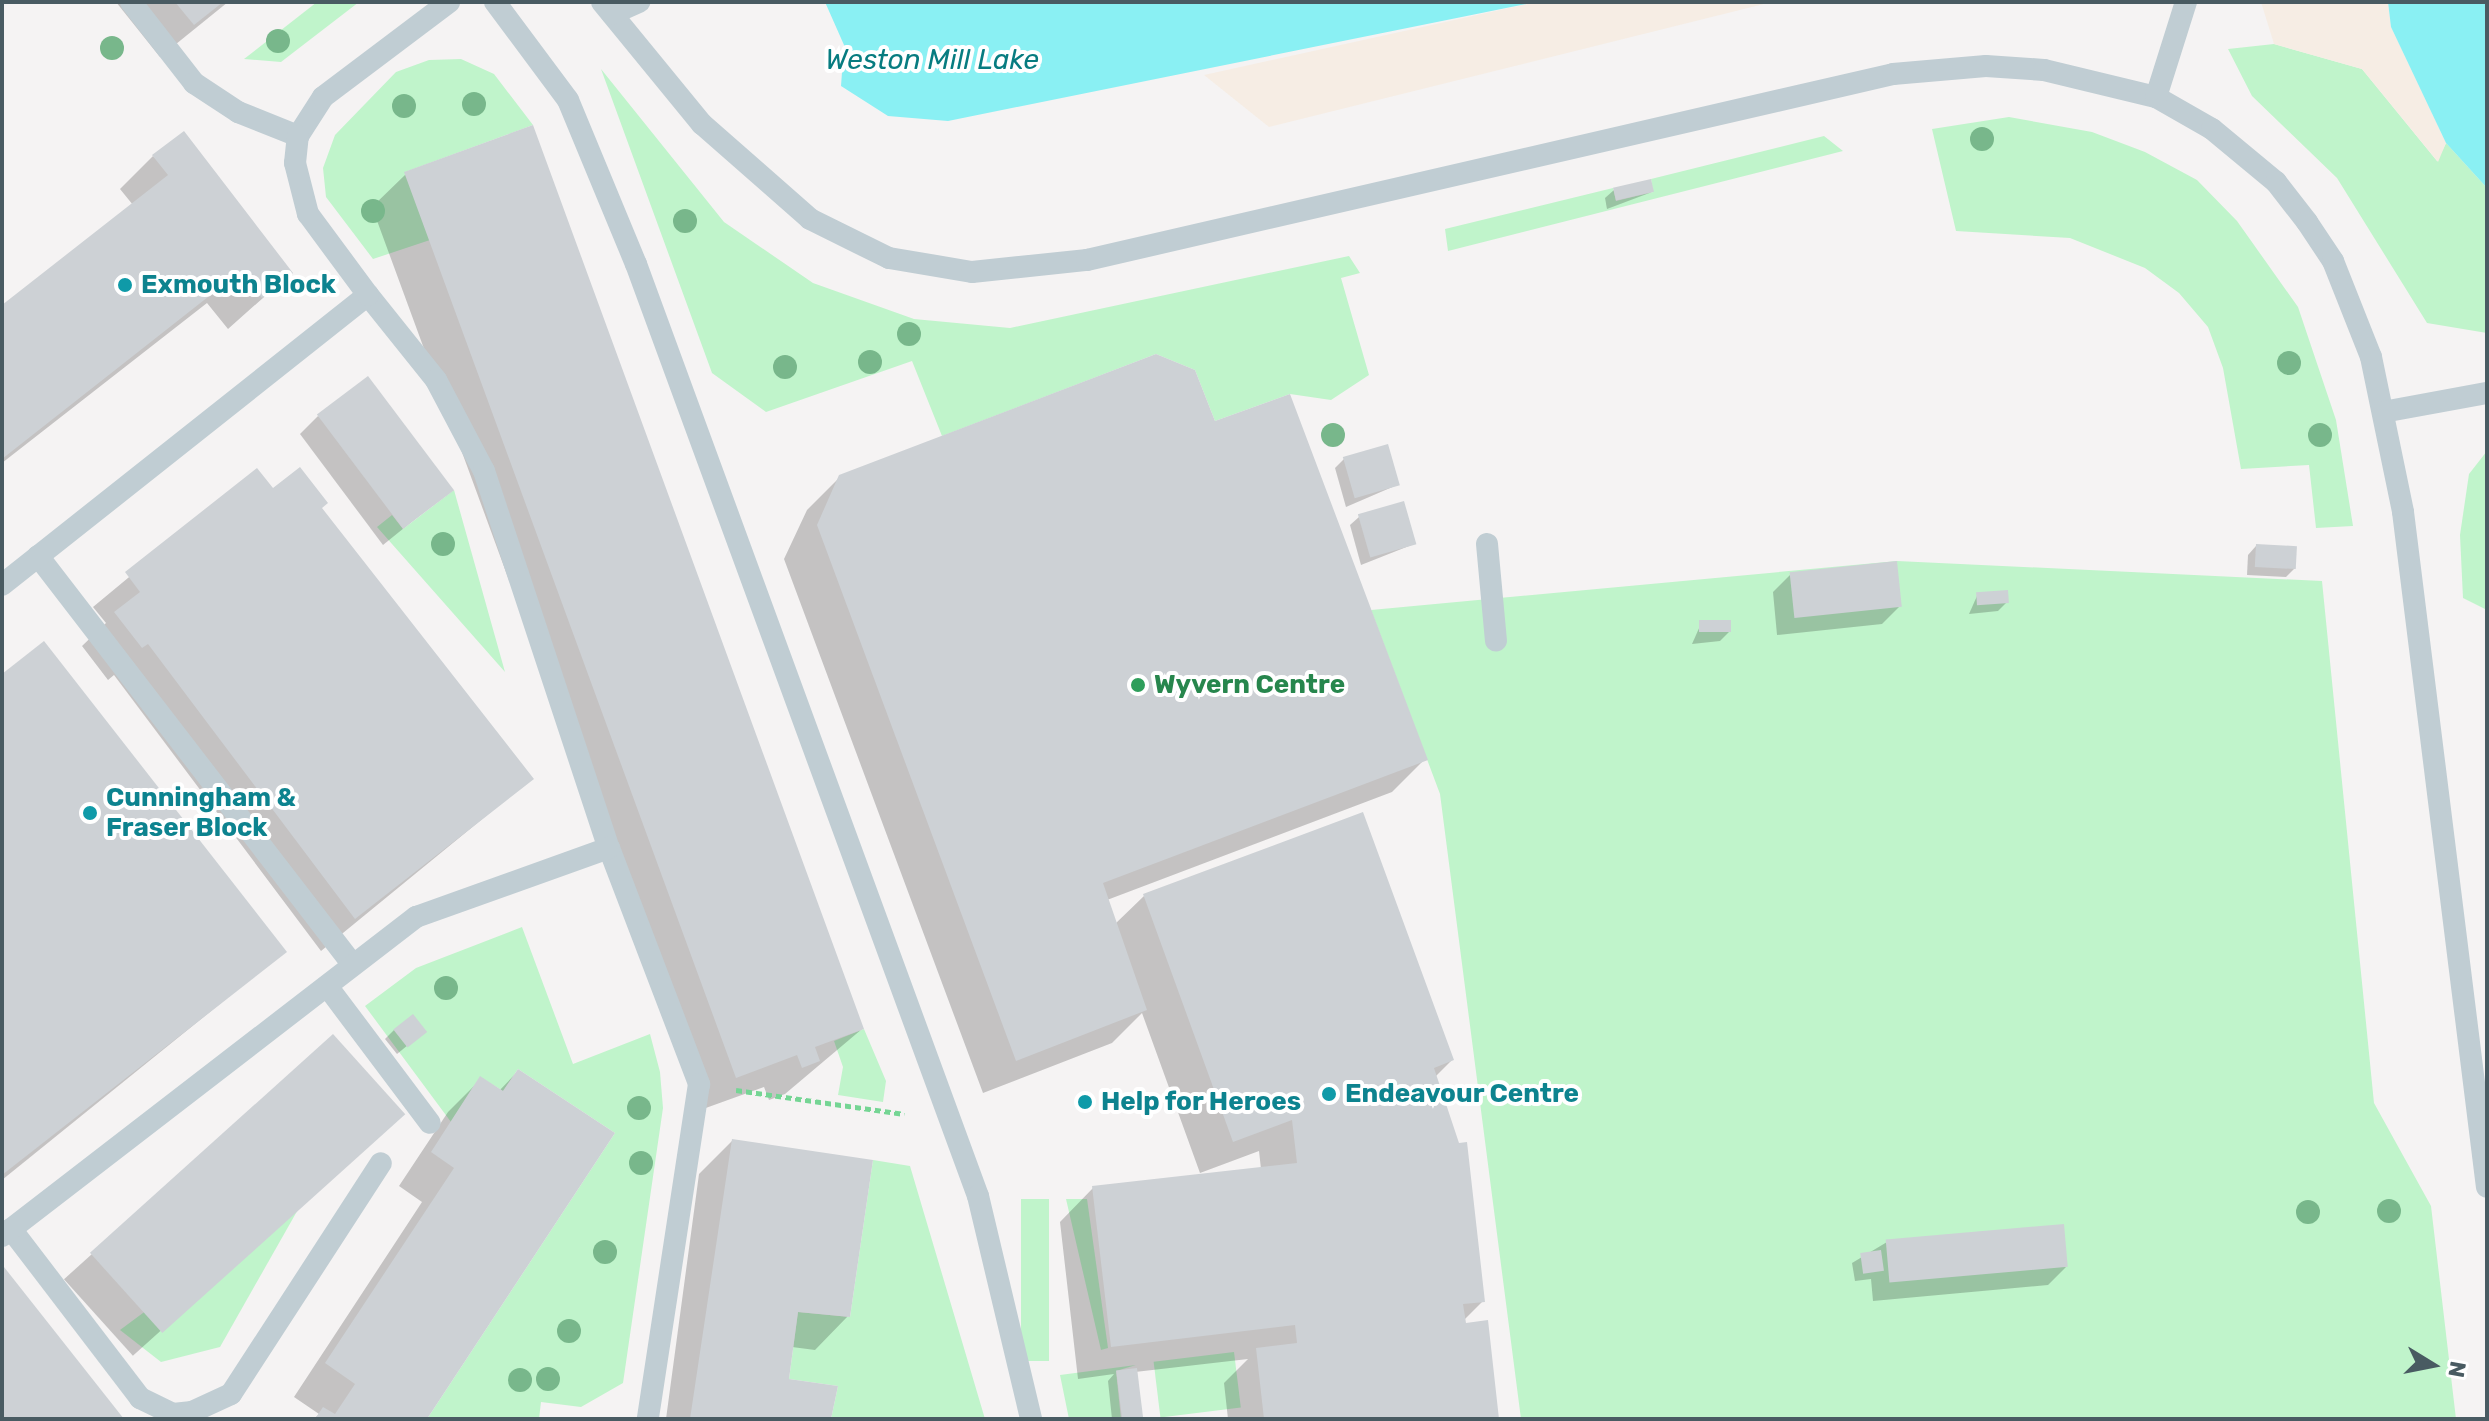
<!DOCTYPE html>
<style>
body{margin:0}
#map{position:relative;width:2489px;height:1421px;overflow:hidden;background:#f5f3f3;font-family:Rubik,sans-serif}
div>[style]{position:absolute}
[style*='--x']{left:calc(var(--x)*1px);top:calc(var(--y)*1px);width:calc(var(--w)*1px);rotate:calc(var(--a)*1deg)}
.green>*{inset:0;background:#c0f4cb;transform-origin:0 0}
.sand>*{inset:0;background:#f6ede4}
.water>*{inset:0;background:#8af0f3}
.shadow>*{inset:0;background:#0003;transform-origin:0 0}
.building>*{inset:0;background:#cdd1d5;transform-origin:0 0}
.path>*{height:5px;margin-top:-2.5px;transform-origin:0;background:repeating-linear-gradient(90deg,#75d594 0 6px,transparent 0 10px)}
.lane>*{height:22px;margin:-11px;padding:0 11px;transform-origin:11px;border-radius:11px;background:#c0cdd3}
.trees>*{width:24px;height:24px;margin:-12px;border-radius:50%;background:#78b78b}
.dots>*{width:22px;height:22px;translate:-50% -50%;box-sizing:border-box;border:4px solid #fff;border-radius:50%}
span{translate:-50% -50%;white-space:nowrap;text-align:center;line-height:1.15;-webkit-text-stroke:8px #fff;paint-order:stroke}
.culture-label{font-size:26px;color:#0d838f;font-weight:700}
.left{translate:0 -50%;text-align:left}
.leisure-label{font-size:26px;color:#27864d;font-weight:700}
.water-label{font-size:28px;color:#077c80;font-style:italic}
.frame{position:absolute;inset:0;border:4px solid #495b62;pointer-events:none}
.north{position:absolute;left:2393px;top:1325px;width:80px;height:80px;-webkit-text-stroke:6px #fff;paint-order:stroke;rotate:100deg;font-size:22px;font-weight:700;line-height:32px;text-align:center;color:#495b62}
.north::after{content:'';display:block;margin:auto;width:28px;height:36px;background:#495b62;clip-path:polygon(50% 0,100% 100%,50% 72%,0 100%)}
</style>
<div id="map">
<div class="green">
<div style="clip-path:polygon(317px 2px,359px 2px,281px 62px,244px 59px)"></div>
<div style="clip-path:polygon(2274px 44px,2362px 69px,2437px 161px,2446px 143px,2487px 188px,2487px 333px,2427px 323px,2337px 178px,2252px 96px,2228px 49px)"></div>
<div style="clip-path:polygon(461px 59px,494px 74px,533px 125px,405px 172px,430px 240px,373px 259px,326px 197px,323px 168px,335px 135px,396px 72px,429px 60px)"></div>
<div style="clip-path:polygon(601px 69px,724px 222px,813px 283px,914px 319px,1010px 328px,1349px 256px,1360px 273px,1341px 278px,1369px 375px,1331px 400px,1290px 394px,1215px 421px,1195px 370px,1156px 354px,942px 436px,912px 361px,766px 412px,712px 373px)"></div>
<div style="clip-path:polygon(2009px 117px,2092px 132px,2145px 152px,2197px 180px,2237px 221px,2298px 307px,2336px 420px,2353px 526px,2316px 528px,2309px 465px,2241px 469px,2223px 368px,2208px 327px,2179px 293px,2145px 268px,2070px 238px,1956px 231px,1932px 129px)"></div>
<div style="clip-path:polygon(1824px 136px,1843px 151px,1448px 251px,1445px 229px,1613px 188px,1616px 201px,1653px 192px,1651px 179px)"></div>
<div style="clip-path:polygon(2487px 451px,2487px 610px,2463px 598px,2460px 535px,2469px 474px)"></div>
<div style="clip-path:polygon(454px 490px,505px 672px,377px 527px,392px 515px,403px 529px)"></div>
<div style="clip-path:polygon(1897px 561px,2322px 581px,2374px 1103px,2431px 1206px,2456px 1419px,1521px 1419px,1440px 794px,1371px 610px)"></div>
<div style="clip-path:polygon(522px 927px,573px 1064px,650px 1034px,660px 1072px,663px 1108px,623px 1383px,581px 1407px,541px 1402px,539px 1419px,427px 1419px,615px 1133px,518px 1069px,503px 1091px,480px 1077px,451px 1122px,365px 1006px,416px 968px)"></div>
<div style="clip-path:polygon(864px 1029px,886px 1081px,883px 1102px,838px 1095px,843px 1067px,834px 1041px)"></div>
<div style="clip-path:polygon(873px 1160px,910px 1166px,985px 1419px,831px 1419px,838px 1386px,789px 1379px,798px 1312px,850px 1317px)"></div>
<div style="left:1021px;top:1199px;width:28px;height:162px"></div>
<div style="clip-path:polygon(1066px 1199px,1087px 1199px,1108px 1348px,1101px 1350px)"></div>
<div style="clip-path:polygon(294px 1201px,300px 1206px,220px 1347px,161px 1362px,120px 1330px)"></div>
<div style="left:1234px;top:1352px;width:56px;height:81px;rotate:83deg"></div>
<div style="clip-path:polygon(1136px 1365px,1116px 1371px,1121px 1419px,1069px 1419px,1060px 1375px)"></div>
</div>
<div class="sand">
<div style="clip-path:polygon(1536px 2px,1772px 2px,1269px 127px,1204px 75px)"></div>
<div style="clip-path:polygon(2261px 2px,2388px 2px,2391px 27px,2446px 143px,2438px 162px,2362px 69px,2274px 44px)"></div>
</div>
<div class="water">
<div style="clip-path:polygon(825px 2px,1536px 2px,948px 121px,888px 116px,841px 86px,844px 45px)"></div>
<div style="clip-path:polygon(2388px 2px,2487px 2px,2487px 188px,2446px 143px,2391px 27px)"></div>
</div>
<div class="shadow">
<div style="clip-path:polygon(116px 2px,228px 2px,160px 57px)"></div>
<div style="clip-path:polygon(153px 156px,291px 273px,228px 329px,207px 303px,2px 463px,2px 307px,133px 205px,120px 189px)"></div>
<div style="clip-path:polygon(406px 174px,862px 1029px,785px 1094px,769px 1100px,764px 1087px,703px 1109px,372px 207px)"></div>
<div style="clip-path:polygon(1614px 190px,1652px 192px,1607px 209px,1605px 198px)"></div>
<div style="clip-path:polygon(318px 416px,451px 490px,383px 545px,300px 434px)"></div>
<div style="clip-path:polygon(1214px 424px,1425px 759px,1392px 792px,1107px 900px,1115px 924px,1144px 896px,1452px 1060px,1435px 1077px,1483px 1301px,1463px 1321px,1497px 1419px,1228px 1419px,1224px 1383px,1248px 1359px,1135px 1372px,1140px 1419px,1112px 1419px,1108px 1381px,1114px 1374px,1078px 1379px,1060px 1222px,1093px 1188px,1261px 1169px,1259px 1151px,1200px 1173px,1142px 1013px,1112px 1043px,983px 1093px,784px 559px,807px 510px,841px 476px)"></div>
<div style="clip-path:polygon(1344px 459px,1397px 485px,1346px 507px,1335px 468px)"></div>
<div style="clip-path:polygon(257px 471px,273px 491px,320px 509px,531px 779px,321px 951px,114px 675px,108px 680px,82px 646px,106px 623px,93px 607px)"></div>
<div style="clip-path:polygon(1359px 517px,1414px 544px,1361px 565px,1350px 525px)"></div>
<div style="clip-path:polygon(2256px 546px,2295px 568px,2286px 577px,2247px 575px,2248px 555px)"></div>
<div style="clip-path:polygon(1791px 574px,1900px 606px,1882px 624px,1777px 635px,1773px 592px)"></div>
<div style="clip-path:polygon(1977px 596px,2007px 602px,1998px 611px,1969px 614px)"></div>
<div style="clip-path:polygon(1700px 626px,1729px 632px,1720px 641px,1692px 644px)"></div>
<div style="clip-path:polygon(2px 676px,284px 952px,2px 1180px)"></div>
<div style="clip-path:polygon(394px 1030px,424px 1032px,397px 1054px,385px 1039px)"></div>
<div style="left:333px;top:1037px;width:103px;height:362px;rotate:48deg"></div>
<div style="clip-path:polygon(518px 1071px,424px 1419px,314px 1419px,319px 1414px,294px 1397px,422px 1202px,399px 1186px,448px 1112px,481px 1079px,499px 1091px)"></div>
<div style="clip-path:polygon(732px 1141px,848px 1316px,815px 1350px,792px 1347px,787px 1381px,829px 1419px,666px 1419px,699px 1174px)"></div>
<div style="clip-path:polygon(1887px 1242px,2066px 1267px,2048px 1285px,1873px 1301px,1871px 1279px,1855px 1281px,1852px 1263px)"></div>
<div style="clip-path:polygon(4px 1270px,122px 1419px,2px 1419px)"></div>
</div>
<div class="building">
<div style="clip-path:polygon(175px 2px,223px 2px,194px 25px)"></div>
<div style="clip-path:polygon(533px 125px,864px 1029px,815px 1047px,820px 1061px,802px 1068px,797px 1055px,736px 1078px,404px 172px)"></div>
<div style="clip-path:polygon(184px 131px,293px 273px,262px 298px,241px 271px,2px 459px,2px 305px,168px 175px,152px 155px)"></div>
<div style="left:1651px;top:179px;width:13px;height:39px;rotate:77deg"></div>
<div style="clip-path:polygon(1156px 354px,1195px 370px,1215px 421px,1290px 394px,1428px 760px,1103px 883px,1147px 1010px,1016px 1061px,817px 525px,839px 475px)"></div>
<div style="left:368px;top:376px;width:143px;height:64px;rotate:53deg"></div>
<div style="left:1388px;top:444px;width:43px;height:47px;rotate:74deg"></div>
<div style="clip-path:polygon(300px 467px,328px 503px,322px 508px,534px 779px,355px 919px,148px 644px,142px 648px,114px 612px,140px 592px,125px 572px,257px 468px,273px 488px)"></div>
<div style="left:1404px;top:501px;width:45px;height:48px;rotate:74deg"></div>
<div style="left:2256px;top:544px;width:41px;height:23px;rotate:3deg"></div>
<div style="left:1897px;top:561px;width:46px;height:108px;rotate:84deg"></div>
<div style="left:2008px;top:590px;width:13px;height:32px;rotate:86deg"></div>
<div style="left:1731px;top:620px;width:12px;height:32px;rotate:90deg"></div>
<div style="clip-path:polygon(44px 641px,287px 952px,2px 1175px,2px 674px)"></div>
<div style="clip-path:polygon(1363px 812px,1454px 1060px,1434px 1068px,1459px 1143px,1467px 1142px,1485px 1302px,1463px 1304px,1466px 1323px,1488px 1320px,1499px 1419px,1264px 1419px,1256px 1348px,1297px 1343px,1295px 1325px,1111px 1347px,1092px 1186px,1297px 1163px,1292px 1120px,1233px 1142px,1143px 894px)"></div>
<div style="left:413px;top:1014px;width:23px;height:25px;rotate:52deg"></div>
<div style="left:333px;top:1034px;width:108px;height:327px;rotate:48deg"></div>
<div style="clip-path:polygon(518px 1069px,615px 1133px,427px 1419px,315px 1419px,323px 1407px,335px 1414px,355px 1384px,325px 1363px,454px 1168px,431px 1152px,480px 1076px,503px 1091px)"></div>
<div style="clip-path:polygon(732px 1139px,873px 1160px,850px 1317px,798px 1312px,789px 1379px,838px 1386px,831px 1419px,690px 1419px)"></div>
<div style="left:2064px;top:1224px;width:43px;height:179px;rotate:85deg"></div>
<div style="left:1881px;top:1250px;width:21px;height:21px;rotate:82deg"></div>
<div style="clip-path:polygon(4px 1267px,124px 1419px,2px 1419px)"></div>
<div style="left:1137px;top:1368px;width:51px;height:21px;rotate:83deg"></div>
</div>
<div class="path">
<div style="--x:736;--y:1090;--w:170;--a:8.1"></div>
</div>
<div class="lane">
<div style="--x:131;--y:2;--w:103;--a:52.1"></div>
<div style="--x:194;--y:83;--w:53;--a:33.4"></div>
<div style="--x:238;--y:112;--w:65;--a:21.8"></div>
<div style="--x:298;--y:136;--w:46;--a:-57.3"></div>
<div style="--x:323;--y:97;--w:158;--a:-37"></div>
<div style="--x:495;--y:2;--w:122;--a:53.3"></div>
<div style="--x:568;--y:100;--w:178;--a:67.5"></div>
<div style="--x:636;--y:264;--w:993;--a:69.85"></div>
<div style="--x:978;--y:1196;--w:229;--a:76.6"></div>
<div style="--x:602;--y:2;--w:158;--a:50.7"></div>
<div style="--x:702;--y:124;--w:144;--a:41.3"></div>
<div style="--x:810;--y:219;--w:88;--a:26.3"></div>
<div style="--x:889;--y:258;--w:84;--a:9.6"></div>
<div style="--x:972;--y:272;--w:116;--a:-6"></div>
<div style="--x:1087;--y:260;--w:827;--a:-12.99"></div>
<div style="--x:1893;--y:74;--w:93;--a:-4.9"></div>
<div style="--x:1986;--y:66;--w:58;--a:3.9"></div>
<div style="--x:2044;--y:70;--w:115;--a:13.6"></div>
<div style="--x:2156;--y:97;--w:64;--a:29.7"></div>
<div style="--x:2212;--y:129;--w:83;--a:39.6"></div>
<div style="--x:2276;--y:182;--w:51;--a:52.2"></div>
<div style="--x:2307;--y:222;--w:47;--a:56.3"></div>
<div style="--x:2333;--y:261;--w:103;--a:68.4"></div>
<div style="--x:2371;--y:357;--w:158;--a:78.3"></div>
<div style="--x:2403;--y:512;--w:680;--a:82.91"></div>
<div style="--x:612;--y:14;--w:30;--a:-24"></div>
<div style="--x:2156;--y:97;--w:100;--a:-72.5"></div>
<div style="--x:368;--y:295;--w:109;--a:51.3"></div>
<div style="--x:436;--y:380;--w:103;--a:62.2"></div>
<div style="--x:484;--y:471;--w:397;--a:71.7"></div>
<div style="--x:609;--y:848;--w:253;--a:69.1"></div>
<div style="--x:699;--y:1084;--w:339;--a:98.7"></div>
<div style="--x:2383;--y:412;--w:106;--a:-10.4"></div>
<div style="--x:1487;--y:544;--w:97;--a:84.7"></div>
<div style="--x:38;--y:556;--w:516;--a:52.4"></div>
<div style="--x:2;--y:585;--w:467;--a:-38.4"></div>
<div style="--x:368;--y:295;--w:101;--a:-126.5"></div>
<div style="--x:308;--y:214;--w:53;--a:-104.3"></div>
<div style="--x:295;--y:163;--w:27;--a:-84"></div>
<div style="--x:327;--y:986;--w:171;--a:53.1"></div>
<div style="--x:11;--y:1229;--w:213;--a:52.6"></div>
<div style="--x:140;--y:1398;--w:37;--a:26"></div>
<div style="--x:173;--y:1414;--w:19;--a:-6"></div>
<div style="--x:192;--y:1412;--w:43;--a:-24.8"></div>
<div style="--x:231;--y:1394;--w:275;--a:-57"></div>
<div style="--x:2;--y:1236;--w:523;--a:-37.62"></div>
<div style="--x:416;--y:917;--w:205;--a:-19.7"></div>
</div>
<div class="trees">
<div style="left:278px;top:41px"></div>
<div style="left:112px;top:48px"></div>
<div style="left:474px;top:104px"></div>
<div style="left:404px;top:106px"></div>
<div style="left:1982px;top:139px"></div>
<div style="left:373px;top:211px"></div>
<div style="left:685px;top:221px"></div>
<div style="left:909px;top:334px"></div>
<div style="left:870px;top:362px"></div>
<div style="left:2289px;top:363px"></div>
<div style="left:785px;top:367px"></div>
<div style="left:1333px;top:435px"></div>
<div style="left:2320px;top:435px"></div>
<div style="left:443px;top:544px"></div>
<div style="left:446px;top:988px"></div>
<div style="left:639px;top:1108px"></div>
<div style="left:641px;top:1163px"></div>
<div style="left:2389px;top:1211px"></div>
<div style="left:2308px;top:1212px"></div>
<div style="left:605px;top:1252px"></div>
<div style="left:569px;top:1331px"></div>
<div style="left:548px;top:1379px"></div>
<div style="left:520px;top:1380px"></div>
</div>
<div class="dots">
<div style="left:125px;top:285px;background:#0f9aa8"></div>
<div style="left:1138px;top:685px;background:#2e9e5b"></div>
<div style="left:90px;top:813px;background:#0f9aa8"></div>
<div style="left:1329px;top:1094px;background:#0f9aa8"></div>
<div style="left:1085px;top:1102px;background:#0f9aa8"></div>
</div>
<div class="culture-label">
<span class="left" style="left:141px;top:285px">Exmouth Block</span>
<span class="left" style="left:106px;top:813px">Cunningham &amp;<br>Fraser Block</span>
<span class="left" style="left:1345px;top:1094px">Endeavour Centre</span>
<span class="left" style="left:1101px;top:1102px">Help for Heroes</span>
</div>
<div class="leisure-label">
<span class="left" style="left:1154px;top:685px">Wyvern Centre</span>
</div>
<div class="water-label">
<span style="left:932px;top:60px">Weston Mill Lake</span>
</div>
<div class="frame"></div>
<div class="north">N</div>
</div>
